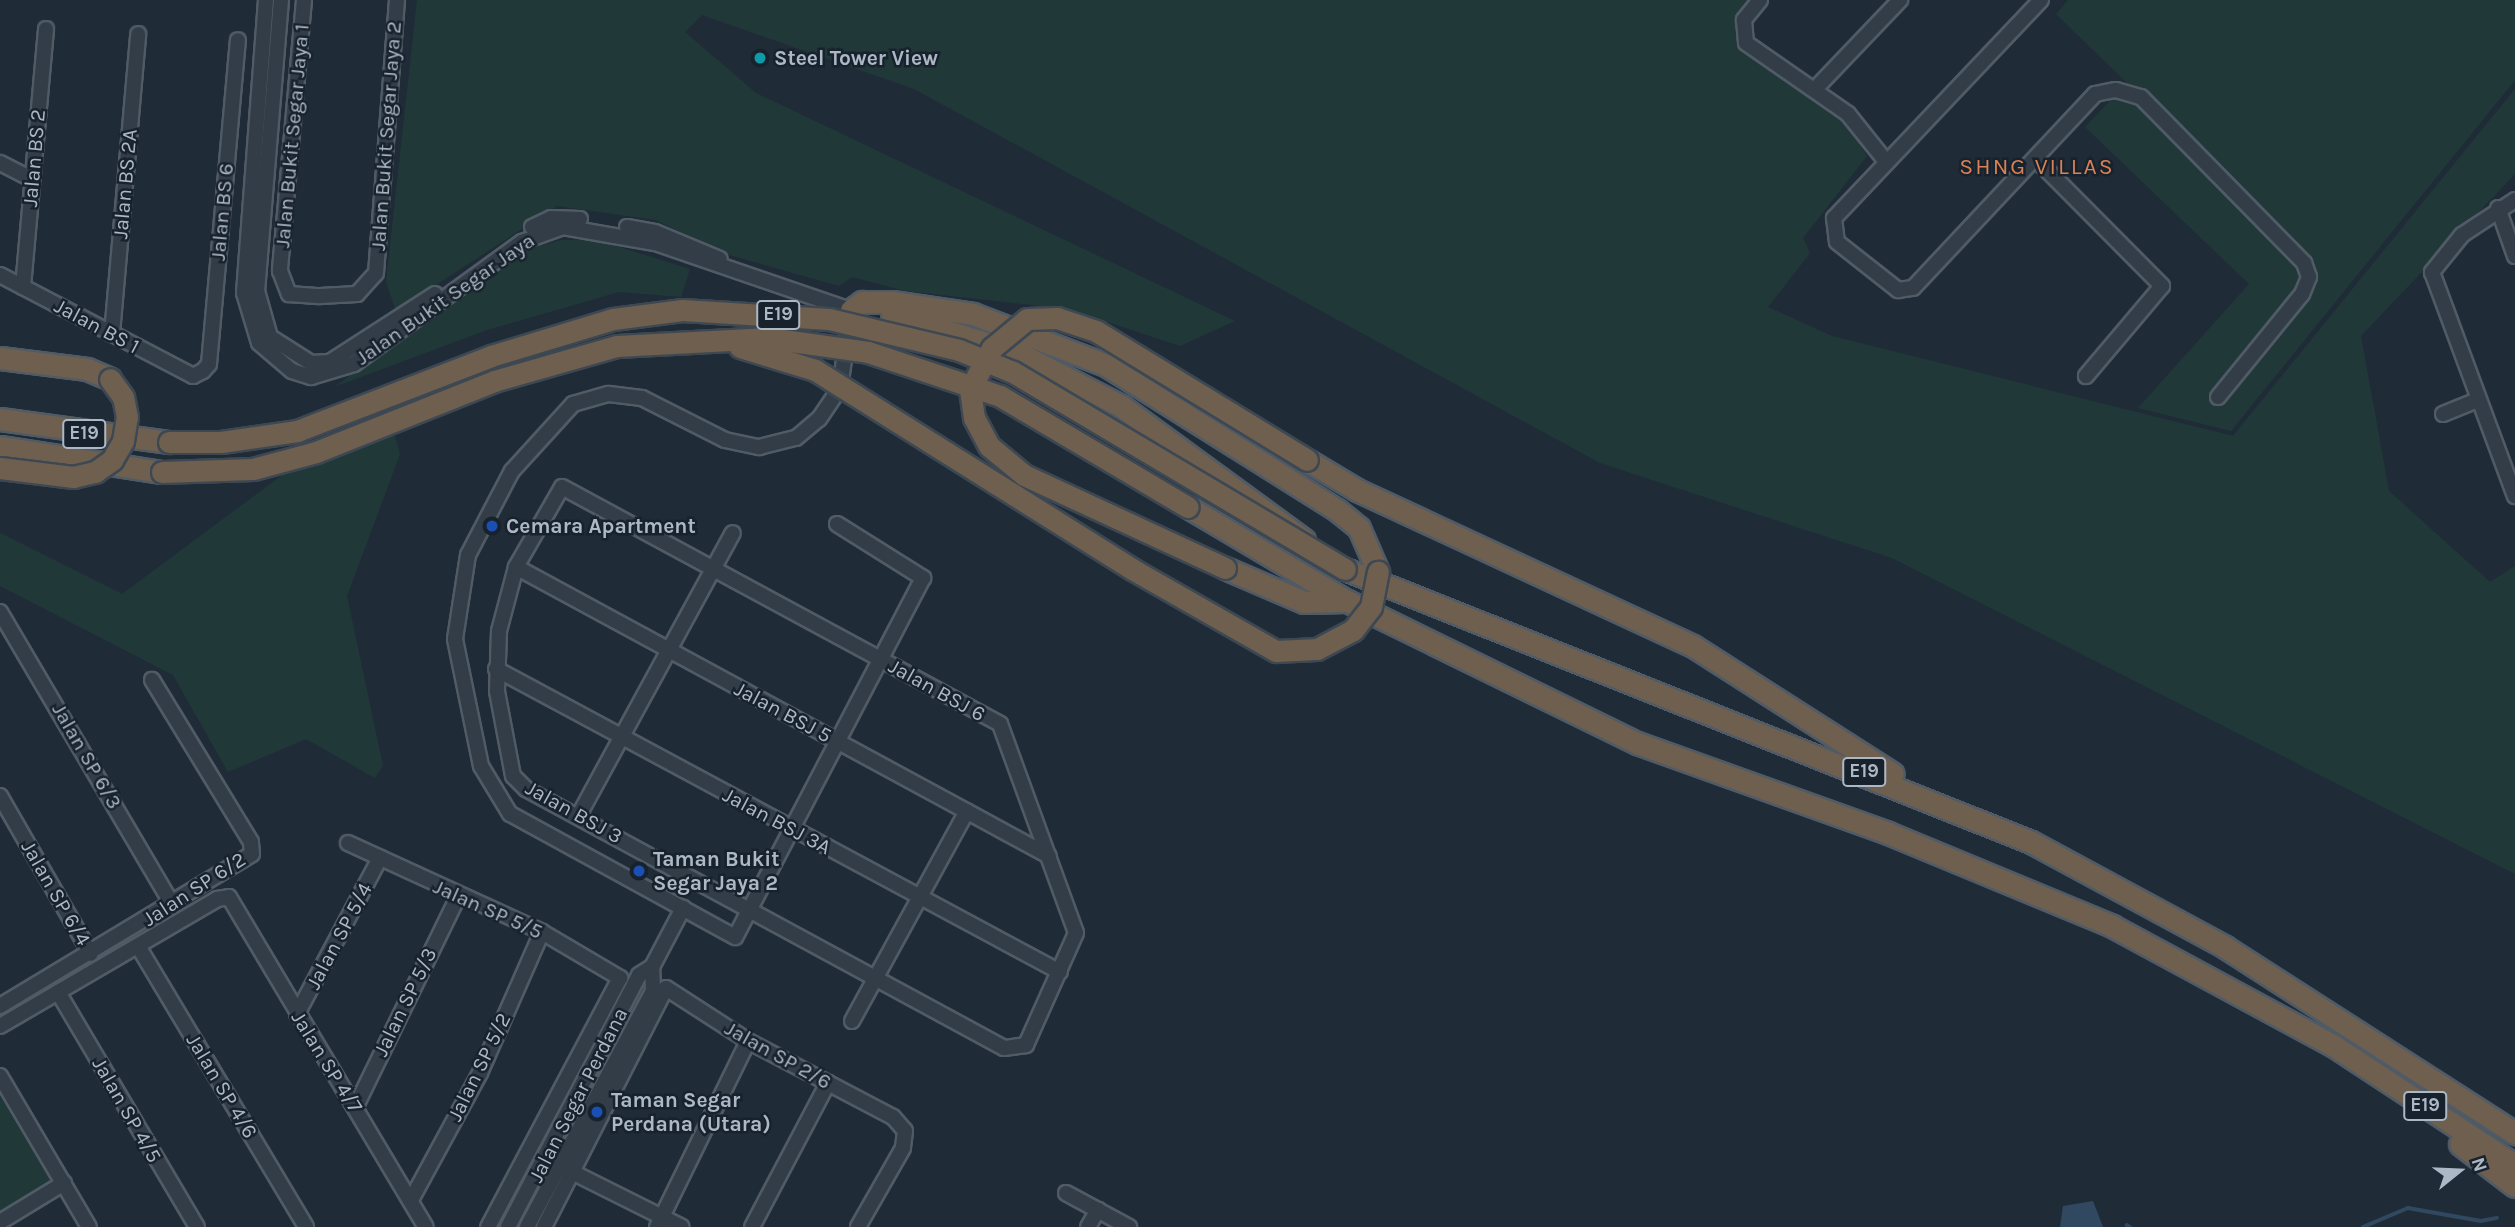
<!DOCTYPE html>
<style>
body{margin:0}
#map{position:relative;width:2515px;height:1227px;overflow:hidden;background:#1f2c38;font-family:Karla,sans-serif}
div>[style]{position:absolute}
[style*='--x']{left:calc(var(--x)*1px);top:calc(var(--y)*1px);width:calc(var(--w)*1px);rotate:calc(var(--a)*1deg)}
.green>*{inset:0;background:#213839}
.water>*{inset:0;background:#314960}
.stream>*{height:3.5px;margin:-1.75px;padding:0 1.75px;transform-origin:1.75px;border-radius:1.75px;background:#314960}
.roads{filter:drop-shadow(2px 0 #505b66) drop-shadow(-2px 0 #505b66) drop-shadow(0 2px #505b66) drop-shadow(0 -2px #505b66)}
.minor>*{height:14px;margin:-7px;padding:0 7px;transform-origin:7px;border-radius:7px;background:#323d48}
.highway>*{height:21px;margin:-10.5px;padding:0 10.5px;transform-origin:10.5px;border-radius:10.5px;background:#6f5f4f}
.bridges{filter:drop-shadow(2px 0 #3d4853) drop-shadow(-2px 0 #3d4853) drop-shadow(0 2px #3d4853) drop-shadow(0 -2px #3d4853)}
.highway-bridge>*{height:21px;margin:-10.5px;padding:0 10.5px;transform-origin:10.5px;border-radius:10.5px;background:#6f5f4f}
.dots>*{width:19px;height:19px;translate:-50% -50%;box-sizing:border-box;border:4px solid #18222d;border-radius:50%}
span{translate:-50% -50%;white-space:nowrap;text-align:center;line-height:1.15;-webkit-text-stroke:5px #18222d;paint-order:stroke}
.shield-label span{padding:2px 5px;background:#18222d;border:2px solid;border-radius:5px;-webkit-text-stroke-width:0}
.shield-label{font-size:19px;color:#acb8c5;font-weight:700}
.poi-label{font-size:21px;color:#acb8c5;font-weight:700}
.left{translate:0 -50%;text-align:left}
.street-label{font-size:21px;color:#acb8c5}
.neighbourhood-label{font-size:23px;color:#d88255;letter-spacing:2px}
.north{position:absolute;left:2424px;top:1136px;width:70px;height:70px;-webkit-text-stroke:5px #18222d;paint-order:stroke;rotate:72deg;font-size:19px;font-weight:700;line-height:28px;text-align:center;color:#acb8c5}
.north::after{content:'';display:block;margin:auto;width:24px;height:32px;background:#acb8c5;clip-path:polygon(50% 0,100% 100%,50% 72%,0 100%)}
</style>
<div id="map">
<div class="green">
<div style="clip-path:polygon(417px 0,1750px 0,1736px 26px,1744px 53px,1843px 119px,1867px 156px,1803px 238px,1810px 253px,1768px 307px,1832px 336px,2233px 436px,2515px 89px,2515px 174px,2361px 336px,2389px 491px,2490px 582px,2515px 566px,2515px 874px,1892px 558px,1600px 463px,914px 89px,702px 15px,685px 32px,756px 93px,1235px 321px,1180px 346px,1068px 309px,905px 291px,852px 277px,839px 286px,726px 254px,656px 220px,557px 206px,396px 311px,386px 282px)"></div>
<div style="clip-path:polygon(2068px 0,2515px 0,2515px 80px,2231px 431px,2138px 408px,2249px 284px,2085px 127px,2127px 83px,2056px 14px)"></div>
<div style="clip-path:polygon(561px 240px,597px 240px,690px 269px,681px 297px,619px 292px,487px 330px,334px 387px,526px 250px)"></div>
<div style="clip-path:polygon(394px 433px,400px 454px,347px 596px,383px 766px,375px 778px,306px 739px,228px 772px,173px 675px,0 586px,0 533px,122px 594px,289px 470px)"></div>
<div style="clip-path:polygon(0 1096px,51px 1181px,0 1211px)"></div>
</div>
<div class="water">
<div style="clip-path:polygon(2093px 1201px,2103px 1227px,2060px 1227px,2063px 1206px)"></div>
</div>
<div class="stream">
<div style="--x:2127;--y:1225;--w:4;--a:34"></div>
<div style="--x:2363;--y:1227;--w:49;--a:-22.9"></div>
<div style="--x:2408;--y:1208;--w:74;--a:10.1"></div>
<div style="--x:2481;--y:1221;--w:16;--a:-11"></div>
</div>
<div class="roads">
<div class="minor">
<div style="--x:266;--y:0;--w:294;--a:94.3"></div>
<div style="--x:244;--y:293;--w:52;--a:73.3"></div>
<div style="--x:259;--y:343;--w:43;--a:40.3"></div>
<div style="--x:292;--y:371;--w:20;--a:18"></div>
<div style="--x:311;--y:377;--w:45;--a:-16.8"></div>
<div style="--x:354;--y:364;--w:208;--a:-36"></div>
<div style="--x:522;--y:242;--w:44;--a:-20.1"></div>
<div style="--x:563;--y:227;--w:93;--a:9.9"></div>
<div style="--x:655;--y:243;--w:207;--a:18.9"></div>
<div style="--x:281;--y:0;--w:292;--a:94.7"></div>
<div style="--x:257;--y:291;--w:48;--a:74.2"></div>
<div style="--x:270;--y:337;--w:49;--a:32.4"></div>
<div style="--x:311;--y:363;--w:19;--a:-3"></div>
<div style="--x:330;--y:362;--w:125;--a:-32.9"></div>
<div style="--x:304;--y:0;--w:272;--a:95.1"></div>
<div style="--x:280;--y:271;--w:25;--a:69"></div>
<div style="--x:289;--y:294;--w:31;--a:4"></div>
<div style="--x:320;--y:296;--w:37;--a:-3"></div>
<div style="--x:357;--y:294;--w:28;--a:-48"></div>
<div style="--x:376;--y:273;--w:274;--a:-85.6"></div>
<div style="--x:1760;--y:0;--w:26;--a:129"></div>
<div style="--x:1744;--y:20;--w:23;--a:85"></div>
<div style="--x:1746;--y:43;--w:124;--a:34.8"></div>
<div style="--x:1848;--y:114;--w:58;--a:51.3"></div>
<div style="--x:2041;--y:0;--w:301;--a:133.5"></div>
<div style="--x:1834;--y:218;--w:24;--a:83"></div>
<div style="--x:1837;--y:242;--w:78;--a:38.2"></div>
<div style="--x:1898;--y:290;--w:15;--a:-8"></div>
<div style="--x:1913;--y:288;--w:266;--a:-46.8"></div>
<div style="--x:2095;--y:94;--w:21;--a:-11"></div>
<div style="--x:2116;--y:90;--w:26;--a:16"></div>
<div style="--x:2141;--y:97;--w:233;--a:45.5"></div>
<div style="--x:2304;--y:263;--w:15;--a:70"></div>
<div style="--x:2309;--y:277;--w:18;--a:112"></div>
<div style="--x:2302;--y:294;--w:133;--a:129.2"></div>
<div style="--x:1816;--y:88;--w:122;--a:-46.3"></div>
<div style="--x:2036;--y:159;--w:179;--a:45.2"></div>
<div style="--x:2162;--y:286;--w:118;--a:130.2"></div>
<div style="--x:0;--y:163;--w:36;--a:27"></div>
<div style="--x:2515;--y:200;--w:64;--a:146.6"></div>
<div style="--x:2462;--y:235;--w:48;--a:129"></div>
<div style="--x:2432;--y:272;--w:239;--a:69.7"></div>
<div style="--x:2498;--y:208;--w:51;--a:70.5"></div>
<div style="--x:532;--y:227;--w:21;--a:-25"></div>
<div style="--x:551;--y:218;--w:29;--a:2"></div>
<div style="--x:627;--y:227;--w:28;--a:10"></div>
<div style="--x:655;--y:232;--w:70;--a:22.6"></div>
<div style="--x:0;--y:275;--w:218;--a:27.6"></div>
<div style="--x:193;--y:376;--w:11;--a:-27"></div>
<div style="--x:203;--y:371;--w:9;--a:-49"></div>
<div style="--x:209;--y:364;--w:325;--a:-84.9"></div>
<div style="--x:23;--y:287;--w:259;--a:-84.9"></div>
<div style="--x:112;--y:334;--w:301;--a:-85"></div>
<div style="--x:2443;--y:414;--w:38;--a:-22"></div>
<div style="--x:562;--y:487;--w:498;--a:28.4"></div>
<div style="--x:1000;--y:724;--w:222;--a:70"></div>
<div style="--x:1076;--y:933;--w:123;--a:114.1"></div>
<div style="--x:1026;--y:1045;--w:22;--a:172"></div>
<div style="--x:1004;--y:1048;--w:544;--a:-151.55"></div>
<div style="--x:526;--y:789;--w:18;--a:-135"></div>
<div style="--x:513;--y:776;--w:86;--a:-100.7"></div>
<div style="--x:497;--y:691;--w:60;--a:-88.1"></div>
<div style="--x:499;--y:631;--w:66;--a:-75.1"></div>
<div style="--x:516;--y:567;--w:92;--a:-60.1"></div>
<div style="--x:837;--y:524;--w:102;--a:32.1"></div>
<div style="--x:923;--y:578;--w:405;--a:117.6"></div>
<div style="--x:735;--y:937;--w:256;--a:-151.3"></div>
<div style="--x:510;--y:814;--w:56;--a:-121.1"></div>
<div style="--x:481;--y:766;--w:130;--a:-101.6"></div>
<div style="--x:455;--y:639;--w:85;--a:-81.2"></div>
<div style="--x:468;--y:555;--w:95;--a:-62.4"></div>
<div style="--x:512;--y:471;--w:91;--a:-47.7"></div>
<div style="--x:573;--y:404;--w:37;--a:-16"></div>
<div style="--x:609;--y:394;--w:33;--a:7"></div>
<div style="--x:642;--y:398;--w:93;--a:26.8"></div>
<div style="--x:725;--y:440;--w:35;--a:12"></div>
<div style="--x:759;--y:447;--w:38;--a:-14"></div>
<div style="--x:796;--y:438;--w:30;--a:-40"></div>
<div style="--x:819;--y:419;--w:37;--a:-56"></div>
<div style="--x:840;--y:388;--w:71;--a:-81.9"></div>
<div style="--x:516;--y:567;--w:606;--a:28.47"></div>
<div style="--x:0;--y:612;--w:339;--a:59.5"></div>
<div style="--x:496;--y:669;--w:640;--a:28.25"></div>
<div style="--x:0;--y:796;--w:182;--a:60.1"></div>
<div style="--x:579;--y:815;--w:321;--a:-61.4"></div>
<div style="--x:348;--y:843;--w:213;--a:24.6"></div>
<div style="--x:542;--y:932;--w:91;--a:30.5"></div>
<div style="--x:620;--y:978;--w:282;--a:117.9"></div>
<div style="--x:138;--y:946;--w:327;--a:59.1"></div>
<div style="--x:58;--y:992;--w:273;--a:59.4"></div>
<div style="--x:0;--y:1006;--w:294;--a:-31.1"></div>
<div style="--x:252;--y:854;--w:12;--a:-95"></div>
<div style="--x:251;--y:842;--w:190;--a:-121.4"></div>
<div style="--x:297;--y:1014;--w:177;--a:-62"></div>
<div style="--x:852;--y:1021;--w:239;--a:-61.3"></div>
<div style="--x:0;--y:1026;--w:251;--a:-30.3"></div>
<div style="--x:217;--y:899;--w:12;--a:-9"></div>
<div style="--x:229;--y:897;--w:384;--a:59.2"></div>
<div style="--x:0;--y:1076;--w:175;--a:59.5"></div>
<div style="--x:355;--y:1108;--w:235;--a:-64"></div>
<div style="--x:568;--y:1170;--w:127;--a:26.6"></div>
<div style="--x:1066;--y:1193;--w:72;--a:28.4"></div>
<div style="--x:411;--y:1200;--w:145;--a:-61.5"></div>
<div style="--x:480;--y:1073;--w:154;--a:-66.3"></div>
<div style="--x:0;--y:1222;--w:75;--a:-31.4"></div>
<div style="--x:508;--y:1227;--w:284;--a:-62.5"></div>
<div style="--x:639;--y:975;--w:15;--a:-32"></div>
<div style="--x:527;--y:1227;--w:268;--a:-61.9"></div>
<div style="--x:653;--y:991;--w:24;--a:-92"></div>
<div style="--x:652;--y:967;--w:67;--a:-62.3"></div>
<div style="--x:544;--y:1227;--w:268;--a:-63"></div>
<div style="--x:666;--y:988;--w:98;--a:32.9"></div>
<div style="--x:748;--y:1041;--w:164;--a:27.7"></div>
<div style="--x:893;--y:1117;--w:18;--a:49"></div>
<div style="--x:905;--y:1131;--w:17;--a:97"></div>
<div style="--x:903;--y:1148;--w:91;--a:119.7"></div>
<div style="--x:657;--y:1227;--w:207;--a:-63.9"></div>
<div style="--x:752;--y:1227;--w:163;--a:-62.2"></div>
<div style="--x:1088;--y:1227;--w:20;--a:-60"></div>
</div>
<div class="highway">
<div style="--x:851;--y:310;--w:14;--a:-36"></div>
<div style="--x:862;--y:302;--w:30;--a:0"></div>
<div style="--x:892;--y:302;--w:82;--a:8.4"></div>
<div style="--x:973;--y:314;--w:142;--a:21"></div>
<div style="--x:1106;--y:365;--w:273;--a:32.1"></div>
<div style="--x:1337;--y:510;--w:28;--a:39"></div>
<div style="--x:1359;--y:528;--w:48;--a:66.6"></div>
<div style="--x:892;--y:314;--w:132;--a:17.2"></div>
<div style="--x:1018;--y:353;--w:116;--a:27.2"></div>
<div style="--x:1121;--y:406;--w:227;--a:36.2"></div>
<div style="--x:0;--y:358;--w:88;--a:7.2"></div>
<div style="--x:87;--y:369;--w:25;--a:23"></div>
<div style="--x:0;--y:419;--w:171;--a:7.8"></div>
<div style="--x:0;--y:447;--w:164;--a:8.8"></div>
<div style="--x:1307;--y:460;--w:58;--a:31"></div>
<div style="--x:1357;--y:490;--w:370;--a:24.9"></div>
<div style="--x:1693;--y:646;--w:237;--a:32.6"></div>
<div style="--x:1188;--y:507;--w:185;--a:30.6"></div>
<div style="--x:1347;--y:601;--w:323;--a:26.1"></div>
<div style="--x:1637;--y:743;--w:267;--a:19.7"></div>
<div style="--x:1888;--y:833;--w:243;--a:22.5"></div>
<div style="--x:2112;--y:926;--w:252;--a:28.4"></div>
<div style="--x:2334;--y:1046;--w:217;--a:33.3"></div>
<div style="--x:1225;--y:568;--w:86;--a:23.3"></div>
<div style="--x:1304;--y:602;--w:41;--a:-1.4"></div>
<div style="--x:1345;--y:569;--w:738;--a:21.7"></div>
<div style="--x:2031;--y:842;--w:221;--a:28.4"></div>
<div style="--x:2225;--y:947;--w:345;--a:32.7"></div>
<div style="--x:2460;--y:1144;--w:69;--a:37.4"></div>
</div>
</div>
<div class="bridges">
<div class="highway-bridge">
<div style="--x:740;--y:347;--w:78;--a:17"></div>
<div style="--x:815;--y:370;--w:374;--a:32.1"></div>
<div style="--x:1132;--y:569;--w:166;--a:29.7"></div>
<div style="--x:1276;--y:651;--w:41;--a:-2.8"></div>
<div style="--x:1317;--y:649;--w:41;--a:-27.8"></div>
<div style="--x:1353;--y:630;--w:29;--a:-52"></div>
<div style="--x:1371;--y:607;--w:36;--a:-79"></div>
<div style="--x:169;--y:442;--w:52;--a:0"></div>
<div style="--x:221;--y:442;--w:77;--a:-8.2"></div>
<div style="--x:297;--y:431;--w:208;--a:-21.1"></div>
<div style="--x:491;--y:356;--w:127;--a:-16.9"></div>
<div style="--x:613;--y:319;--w:70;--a:-7.4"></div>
<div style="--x:682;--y:310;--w:147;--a:3.5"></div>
<div style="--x:829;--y:319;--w:134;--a:13.4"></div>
<div style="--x:959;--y:350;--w:58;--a:22.2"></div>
<div style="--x:1013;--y:372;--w:386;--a:30.7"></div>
<div style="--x:0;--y:468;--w:74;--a:7"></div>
<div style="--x:73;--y:477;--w:23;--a:-13"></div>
<div style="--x:95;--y:472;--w:21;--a:-35"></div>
<div style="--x:112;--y:460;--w:22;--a:-60"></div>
<div style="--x:123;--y:441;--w:24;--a:-81"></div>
<div style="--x:127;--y:417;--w:20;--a:-101"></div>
<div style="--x:123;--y:397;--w:22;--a:-126"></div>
<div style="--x:162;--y:472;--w:91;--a:-1.9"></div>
<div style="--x:253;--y:469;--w:65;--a:-15.1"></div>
<div style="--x:316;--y:452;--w:192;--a:-21.7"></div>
<div style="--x:494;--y:381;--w:128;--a:-15.9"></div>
<div style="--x:617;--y:346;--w:152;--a:-3"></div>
<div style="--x:769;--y:338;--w:100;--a:8"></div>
<div style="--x:868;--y:352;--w:139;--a:18.4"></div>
<div style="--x:1000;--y:396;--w:218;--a:30.6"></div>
<div style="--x:1225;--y:568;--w:221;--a:-155.2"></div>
<div style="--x:1024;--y:475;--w:45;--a:-140.4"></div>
<div style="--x:989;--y:446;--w:32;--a:-118"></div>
<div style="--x:974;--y:418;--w:29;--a:-98"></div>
<div style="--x:970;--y:389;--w:47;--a:-61.8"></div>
<div style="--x:992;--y:348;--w:45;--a:-39.6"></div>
<div style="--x:1027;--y:319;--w:30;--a:-2"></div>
<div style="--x:1057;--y:318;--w:41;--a:18.4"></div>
<div style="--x:1096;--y:331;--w:247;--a:31.4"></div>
</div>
</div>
<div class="dots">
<div style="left:760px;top:58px;background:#0f9aa8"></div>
<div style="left:492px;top:526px;background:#1a4fb4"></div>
<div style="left:639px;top:871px;background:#1a4fb4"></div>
<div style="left:597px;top:1112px;background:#1a4fb4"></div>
</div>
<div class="shield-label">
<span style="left:778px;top:315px">E19</span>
<span style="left:84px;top:434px">E19</span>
<span style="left:1864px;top:772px">E19</span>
<span style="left:2425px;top:1106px">E19</span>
</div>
<div class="poi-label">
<span class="left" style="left:774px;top:58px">Steel Tower View</span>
<span class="left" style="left:506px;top:526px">Cemara Apartment</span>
<span class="left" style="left:653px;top:871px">Taman Bukit<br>Segar Jaya 2</span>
<span class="left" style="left:611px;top:1112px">Taman Segar<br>Perdana (Utara)</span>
</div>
<div class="street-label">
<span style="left:292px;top:136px;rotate:-85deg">Jalan Bukit Segar Jaya 1</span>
<span style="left:386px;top:136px;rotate:-86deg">Jalan Bukit Segar Jaya 2</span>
<span style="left:34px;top:158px;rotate:-85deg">Jalan BS 2</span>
<span style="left:125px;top:184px;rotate:-85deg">Jalan BS 2A</span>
<span style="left:222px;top:212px;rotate:-85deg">Jalan BS 6</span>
<span style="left:445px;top:299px;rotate:-35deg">Jalan Bukit Segar Jaya</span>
<span style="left:97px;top:326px;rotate:28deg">Jalan BS 1</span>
<span style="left:937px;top:690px;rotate:29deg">Jalan BSJ 6</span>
<span style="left:783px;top:712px;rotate:28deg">Jalan BSJ 5</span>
<span style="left:87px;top:756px;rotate:60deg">Jalan SP 6/3</span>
<span style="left:574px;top:812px;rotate:29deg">Jalan BSJ 3</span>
<span style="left:777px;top:821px;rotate:28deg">Jalan BSJ 3A</span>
<span style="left:194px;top:889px;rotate:-33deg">Jalan SP 6/2</span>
<span style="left:56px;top:893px;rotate:60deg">Jalan SP 6/4</span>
<span style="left:488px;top:909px;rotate:24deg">Jalan SP 5/5</span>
<span style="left:339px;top:936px;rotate:-62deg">Jalan SP 5/4</span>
<span style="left:405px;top:1002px;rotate:-64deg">Jalan SP 5/3</span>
<span style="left:778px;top:1055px;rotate:29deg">Jalan SP 2/6</span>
<span style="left:327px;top:1062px;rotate:58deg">Jalan SP 4/7</span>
<span style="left:479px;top:1067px;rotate:-64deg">Jalan SP 5/2</span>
<span style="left:222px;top:1086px;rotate:59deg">Jalan SP 4/6</span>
<span style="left:578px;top:1095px;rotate:-63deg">Jalan Segar Perdana</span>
<span style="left:127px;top:1110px;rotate:60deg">Jalan SP 4/5</span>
</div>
<div class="neighbourhood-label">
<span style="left:2037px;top:167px">SHNG VILLAS</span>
</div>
<div class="north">N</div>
</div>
